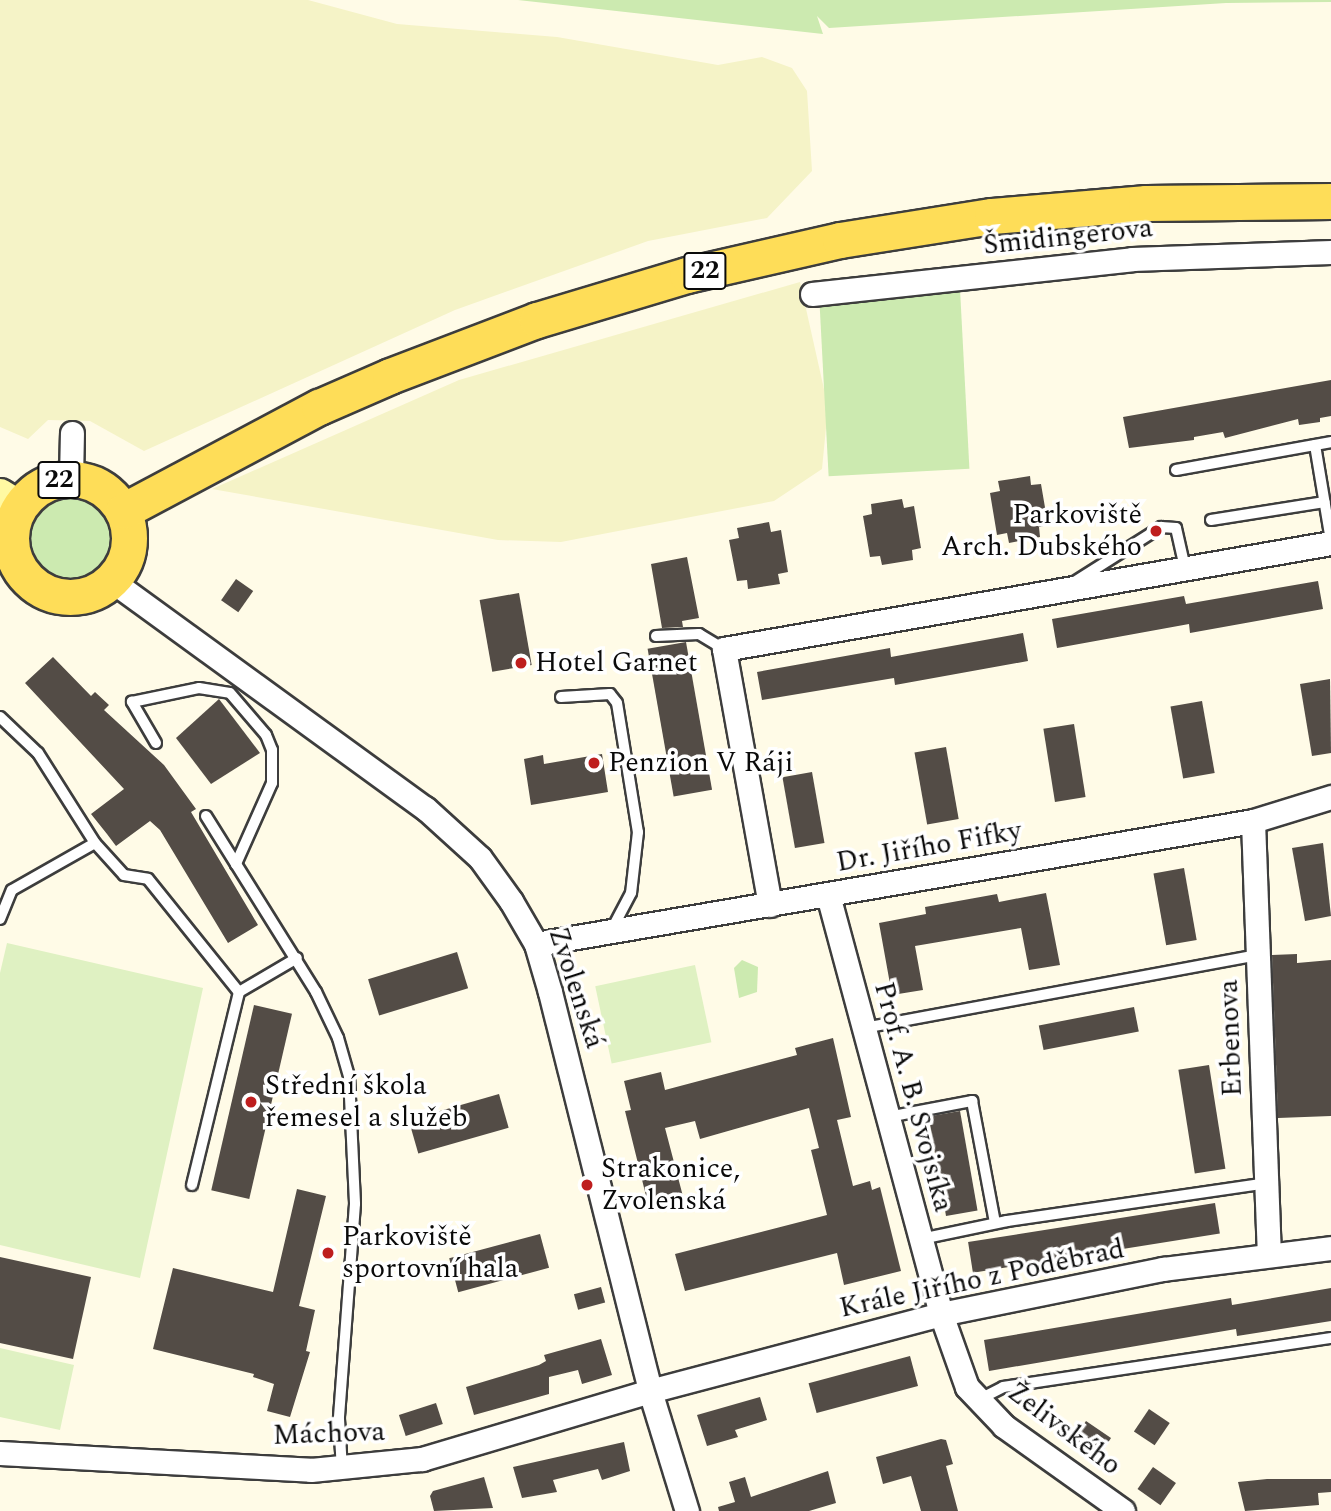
<!DOCTYPE html>
<meta charset="utf-8">
<style>
body{margin:0}
#map{position:relative;width:1331px;height:1511px;overflow:hidden;background:#fffbe7;font-family:Spectral,serif}
div>[style]{position:absolute}
[style*='--x']{left:calc(var(--x)*1px);top:calc(var(--y)*1px);width:calc(var(--w)*1px);rotate:calc(var(--a)*1deg)}
.farmland>*{inset:0;background:#f5f3c7}
.green>*{inset:0;background:#cceab0;transform-origin:0 0}
.round{border-radius:50%}
.pitch>*{inset:0;background:#dff1c2;transform-origin:0 0}
.building>*{inset:0;background:#534c46;transform-origin:0 0}
.roads{filter:drop-shadow(2px 0 #3d3d3d) drop-shadow(-2px 0 #3d3d3d) drop-shadow(0 2px #3d3d3d) drop-shadow(0 -2px #3d3d3d)}
.lane>*{height:10px;margin:-5px;padding:0 5px;transform-origin:5px;border-radius:5px;background:#fff}
.street>*{height:23px;margin:-11.5px;padding:0 11.5px;transform-origin:11.5px;border-radius:11.5px;background:#fff}
.secondary>*{height:32px;margin:-16px;padding:0 16px;transform-origin:16px;border-radius:16px;background:#fff9a2}
.primary>*{height:35px;margin:-17.5px;padding:0 17.5px;transform-origin:17.5px;border-radius:17.5px;background:#fedd58}
.primary>.ring{margin:-17.5px;padding:0;box-sizing:content-box;background:none;border:35px solid #fedd58;border-radius:50%}
.dots>*{width:19px;height:19px;translate:-50% -50%;box-sizing:border-box;border:4px solid #fff;border-radius:50%}
span{translate:-50% -50%;white-space:nowrap;text-align:center;line-height:1.15;-webkit-text-stroke:7px #fff;paint-order:stroke}
.shield-label span{padding:2px 5px;background:#fff;border:2px solid;border-radius:5px;-webkit-text-stroke-width:0}
.shield-label{font-size:26px;color:#0a0a0a;font-weight:700}
.street-label{font-size:28px;color:#0a0a0a}
.poi-label{font-size:28px;color:#0a0a0a}
.right{translate:-100% -50%;text-align:right}
.left{translate:0 -50%;text-align:left}
</style>
<div id="map">
<div class="farmland">
<div style="clip-path:polygon(0 0,308px 0,397px 24px,557px 37px,718px 65px,762px 57px,792px 68px,807px 91px,812px 171px,767px 218px,648px 241px,455px 310px,144px 451px,90px 421px,48px 420px,28px 439px,0 427px)"></div>
<div style="clip-path:polygon(800px 282px,828px 407px,822px 469px,774px 501px,561px 542px,498px 540px,212px 489px,459px 380px)"></div>
</div>
<div class="green">
<div style="clip-path:polygon(518px 0,1331px 0,1331px 2px,1226px 3px,829px 28px,817px 16px,823px 34px)"></div>
<div style="left:960px;top:289px;width:180px;height:141px;rotate:87deg"></div>
<div class="round" style="left:24px;top:493px;width:90px;height:90px"></div>
<div style="clip-path:polygon(742px 960px,758px 967px,757px 992px,739px 998px,734px 968px)"></div>
</div>
<div class="pitch">
<div style="clip-path:polygon(7px 943px,203px 988px,140px 1278px,0 1245px,0 973px)"></div>
<div style="left:695px;top:965px;width:79px;height:102px;rotate:78deg"></div>
<div style="clip-path:polygon(0 1348px,74px 1365px,60px 1430px,0 1417px)"></div>
</div>
<div class="building">
<div style="clip-path:polygon(1331px 380px,1331px 416px,1320px 418px,1320px 422px,1299px 425px,1298px 419px,1225px 438px,1223px 432px,1194px 437px,1194px 440px,1129px 448px,1123px 417px)"></div>
<div style="clip-path:polygon(1030px 476px,1031px 485px,1041px 484px,1048px 525px,1039px 527px,1040px 537px,1009px 543px,1007px 533px,997px 535px,990px 493px,1000px 491px,998px 481px)"></div>
<div style="clip-path:polygon(902px 499px,904px 508px,914px 506px,921px 548px,912px 550px,913px 560px,882px 565px,880px 556px,870px 557px,863px 516px,872px 514px,871px 504px)"></div>
<div style="clip-path:polygon(769px 522px,771px 532px,781px 530px,788px 572px,778px 574px,780px 584px,748px 589px,747px 580px,737px 581px,729px 540px,739px 538px,737px 528px)"></div>
<div style="clip-path:polygon(687px 557px,699px 618px,682px 621px,683px 627px,662px 628px,651px 564px)"></div>
<div style="left:236px;top:579px;width:21px;height:26px;rotate:35deg"></div>
<div style="clip-path:polygon(1318px 581px,1323px 609px,1190px 633px,1189px 624px,1057px 648px,1052px 619px,1184px 596px,1186px 604px)"></div>
<div style="left:519px;top:593px;width:73px;height:40px;rotate:80deg"></div>
<div style="clip-path:polygon(1023px 633px,1028px 661px,895px 685px,894px 678px,762px 700px,757px 672px,890px 648px,891px 657px)"></div>
<div style="left:686px;top:642px;width:150px;height:39px;rotate:80deg"></div>
<div style="clip-path:polygon(53px 657px,91px 696px,95px 692px,109px 705px,104px 710px,164px 765px,196px 809px,191px 812px,258px 925px,228px 943px,160px 830px,150px 821px,116px 846px,107px 834px,91px 814px,124px 789px,25px 683px)"></div>
<div style="clip-path:polygon(1330px 679px,1331px 753px,1312px 756px,1300px 684px)"></div>
<div style="clip-path:polygon(219px 699px,260px 753px,211px 784px,176px 738px)"></div>
<div style="left:1202px;top:701px;width:73px;height:32px;rotate:80deg"></div>
<div style="left:1074px;top:724px;width:74px;height:31px;rotate:81deg"></div>
<div style="left:946px;top:747px;width:73px;height:32px;rotate:80deg"></div>
<div style="clip-path:polygon(602px 754px,608px 792px,531px 805px,524px 759px,543px 755px,544px 764px)"></div>
<div style="left:812px;top:772px;width:72px;height:30px;rotate:80deg"></div>
<div style="clip-path:polygon(1323px 843px,1331px 916px,1305px 921px,1292px 848px)"></div>
<div style="left:1184px;top:868px;width:73px;height:31px;rotate:80deg"></div>
<div style="clip-path:polygon(1046px 893px,1060px 965px,1029px 970px,1021px 928px,915px 946px,923px 990px,892px 995px,879px 923px,926px 914px,925px 907px,997px 894px,999px 902px)"></div>
<div style="left:457px;top:952px;width:38px;height:93px;rotate:73deg"></div>
<div style="clip-path:polygon(1297px 954px,1297px 963px,1331px 960px,1331px 1116px,1278px 1118px,1272px 955px)"></div>
<div style="left:254px;top:1005px;width:39px;height:190px;rotate:13deg"></div>
<div style="left:1134px;top:1007px;width:25px;height:97px;rotate:79deg"></div>
<div style="clip-path:polygon(833px 1038px,851px 1117px,837px 1120px,853px 1186px,870px 1181px,872px 1190px,880px 1187px,901px 1271px,844px 1285px,837px 1253px,685px 1291px,675px 1254px,827px 1215px,811px 1150px,819px 1148px,809px 1108px,700px 1139px,695px 1121px,665px 1128px,685px 1204px,650px 1212px,625px 1111px,631px 1110px,624px 1081px,661px 1072px,665px 1090px,797px 1055px,795px 1048px)"></div>
<div style="left:1209px;top:1065px;width:105px;height:31px;rotate:81deg"></div>
<div style="left:499px;top:1094px;width:35px;height:94px;rotate:74deg"></div>
<div style="left:960px;top:1111px;width:101px;height:32px;rotate:80deg"></div>
<div style="clip-path:polygon(297px 1189px,326px 1196px,299px 1306px,315px 1310px,306px 1351px,310px 1352px,290px 1417px,267px 1411px,274px 1384px,253px 1377px,254px 1374px,153px 1349px,173px 1268px,273px 1292px)"></div>
<div style="left:1215px;top:1203px;width:31px;height:250px;rotate:81deg"></div>
<div style="left:540px;top:1234px;width:35px;height:94px;rotate:75deg"></div>
<div style="clip-path:polygon(0 1257px,91px 1277px,73px 1359px,0 1343px)"></div>
<div style="left:601px;top:1287px;width:16px;height:28px;rotate:75deg"></div>
<div style="clip-path:polygon(1331px 1288px,1331px 1321px,1237px 1336px,1236px 1329px,989px 1371px,984px 1340px,1231px 1298px,1232px 1305px)"></div>
<div style="clip-path:polygon(601px 1339px,612px 1375px,582px 1384px,578px 1370px,549px 1377px,549px 1394px,474px 1415px,466px 1387px,539px 1365px,546px 1361px,544px 1355px)"></div>
<div style="left:910px;top:1356px;width:31px;height:105px;rotate:75deg"></div>
<div style="clip-path:polygon(760px 1397px,767px 1420px,735px 1430px,738px 1437px,707px 1446px,697px 1415px)"></div>
<div style="left:436px;top:1403px;width:22px;height:39px;rotate:72deg"></div>
<div style="left:1149px;top:1409px;width:25px;height:27px;rotate:34deg"></div>
<div style="clip-path:polygon(1086px 1421px,1111px 1438px,1096px 1461px,1075px 1446px,1074px 1439px)"></div>
<div style="clip-path:polygon(941px 1439px,946px 1440px,953px 1464px,946px 1466px,958px 1511px,921px 1511px,911px 1476px,883px 1484px,876px 1457px)"></div>
<div style="clip-path:polygon(624px 1442px,630px 1471px,602px 1480px,598px 1469px,553px 1480px,557px 1492px,522px 1498px,513px 1467px)"></div>
<div style="left:1153px;top:1467px;width:28px;height:27px;rotate:35deg"></div>
<div style="clip-path:polygon(828px 1471px,836px 1503px,809px 1511px,719px 1511px,718px 1507px,735px 1502px,729px 1482px,745px 1477px,751px 1497px)"></div>
<div style="clip-path:polygon(484px 1477px,493px 1508px,434px 1511px,430px 1496px,433px 1491px)"></div>
<div style="clip-path:polygon(1267px 1479px,1331px 1479px,1331px 1492px,1318px 1493px,1319px 1505px,1245px 1511px,1238px 1482px)"></div>
</div>
<div class="roads">
<div class="lane">
<div style="--x:1315;--y:445;--w:97;--a:80.5"></div>
<div style="--x:1176;--y:470;--w:158;--a:-10.2"></div>
<div style="--x:1211;--y:520;--w:115;--a:-9"></div>
<div style="--x:1076;--y:581;--w:101;--a:-32.4"></div>
<div style="--x:1161;--y:527;--w:15;--a:4"></div>
<div style="--x:1176;--y:528;--w:41;--a:77.3"></div>
<div style="--x:656;--y:636;--w:43;--a:-2.7"></div>
<div style="--x:699;--y:634;--w:29;--a:31"></div>
<div style="--x:561;--y:697;--w:49;--a:-3.5"></div>
<div style="--x:610;--y:694;--w:11;--a:52"></div>
<div style="--x:617;--y:703;--w:131;--a:80.8"></div>
<div style="--x:638;--y:832;--w:61;--a:96.5"></div>
<div style="--x:631;--y:893;--w:41;--a:117.8"></div>
<div style="--x:0;--y:717;--w:52;--a:43.5"></div>
<div style="--x:38;--y:753;--w:107;--a:57.7"></div>
<div style="--x:95;--y:843;--w:43;--a:47.8"></div>
<div style="--x:124;--y:875;--w:24;--a:9"></div>
<div style="--x:148;--y:879;--w:145;--a:51.2"></div>
<div style="--x:239;--y:992;--w:67;--a:-30.4"></div>
<div style="--x:156;--y:743;--w:48;--a:-120.3"></div>
<div style="--x:132;--y:702;--w:68;--a:-11.8"></div>
<div style="--x:199;--y:688;--w:31;--a:9"></div>
<div style="--x:230;--y:693;--w:55;--a:49.4"></div>
<div style="--x:266;--y:735;--w:16;--a:68"></div>
<div style="--x:272;--y:750;--w:33;--a:90"></div>
<div style="--x:272;--y:783;--w:89;--a:114"></div>
<div style="--x:206;--y:816;--w:208;--a:58"></div>
<div style="--x:316;--y:992;--w:51;--a:64.4"></div>
<div style="--x:338;--y:1038;--w:40;--a:74"></div>
<div style="--x:349;--y:1076;--w:128;--a:87.3"></div>
<div style="--x:355;--y:1204;--w:216;--a:94.3"></div>
<div style="--x:339;--y:1419;--w:50;--a:86.6"></div>
<div style="--x:0;--y:919;--w:31;--a:-68"></div>
<div style="--x:12;--y:890;--w:95;--a:-29.5"></div>
<div style="--x:864;--y:1028;--w:401;--a:-10.5"></div>
<div style="--x:888;--y:1117;--w:86;--a:-10.8"></div>
<div style="--x:972;--y:1101;--w:124;--a:79.3"></div>
<div style="--x:192;--y:1185;--w:199;--a:-76.3"></div>
<div style="--x:921;--y:1239;--w:88;--a:-11.8"></div>
<div style="--x:1007;--y:1221;--w:262;--a:-8.3"></div>
<div style="--x:978;--y:1400;--w:28;--a:-27"></div>
<div style="--x:1003;--y:1387;--w:332;--a:-8.5"></div>
</div>
<div class="street">
<div style="--x:812;--y:294;--w:322;--a:-6.2"></div>
<div style="--x:1132;--y:259;--w:199;--a:-2"></div>
<div style="--x:71;--y:479;--w:46;--a:-88.8"></div>
<div style="--x:112;--y:581;--w:387;--a:36"></div>
<div style="--x:425;--y:808;--w:74;--a:42.3"></div>
<div style="--x:480;--y:858;--w:53;--a:54.2"></div>
<div style="--x:511;--y:901;--w:50;--a:59.8"></div>
<div style="--x:536;--y:944;--w:50;--a:73.7"></div>
<div style="--x:550;--y:992;--w:411;--a:75.9"></div>
<div style="--x:650;--y:1391;--w:126;--a:72.9"></div>
<div style="--x:1253;--y:821;--w:432;--a:87.9"></div>
<div style="--x:828;--y:895;--w:434;--a:74.9"></div>
<div style="--x:941;--y:1314;--w:77;--a:70.4"></div>
<div style="--x:967;--y:1387;--w:54;--a:46.5"></div>
<div style="--x:1004;--y:1426;--w:146;--a:35.5"></div>
<div style="--x:770;--y:905;--w:260;--a:-100.2"></div>
<div style="--x:724;--y:649;--w:616;--a:-9.91"></div>
<div style="--x:536;--y:944;--w:727;--a:-9.73"></div>
<div style="--x:1253;--y:821;--w:82;--a:-17.1"></div>
<div style="--x:0;--y:1453;--w:311;--a:3.1"></div>
<div style="--x:311;--y:1470;--w:112;--a:-5.7"></div>
<div style="--x:422;--y:1459;--w:238;--a:-16.6"></div>
<div style="--x:650;--y:1391;--w:301;--a:-14.8"></div>
<div style="--x:941;--y:1314;--w:227;--a:-11.5"></div>
<div style="--x:1163;--y:1269;--w:169;--a:-7.1"></div>
</div>
<div class="secondary">
<div style="--x:0;--y:495;--w:22;--a:32"></div>
</div>
<div class="primary">
<div class="ring" style="left:11px;top:479px;width:83px;height:83px"></div>
<div style="--x:123;--y:511;--w:222;--a:-28"></div>
<div style="--x:319;--y:407;--w:77;--a:-23.6"></div>
<div style="--x:390;--y:376;--w:157;--a:-20.9"></div>
<div style="--x:537;--y:320;--w:157;--a:-16.7"></div>
<div style="--x:687;--y:275;--w:157;--a:-12.9"></div>
<div style="--x:840;--y:240;--w:154;--a:-9"></div>
<div style="--x:992;--y:216;--w:155;--a:-4.8"></div>
<div style="--x:1146;--y:203;--w:185;--a:-0.6"></div>
</div>
</div>
<div class="dots">
<div style="left:1156px;top:531px;background:#be1e1e"></div>
<div style="left:521px;top:663px;background:#be1e1e"></div>
<div style="left:594px;top:763px;background:#be1e1e"></div>
<div style="left:251px;top:1102px;background:#be1e1e"></div>
<div style="left:587px;top:1185px;background:#be1e1e"></div>
<div style="left:328px;top:1253px;background:#be1e1e"></div>
</div>
<div class="shield-label">
<span style="left:705px;top:271px">22</span>
<span style="left:59px;top:480px">22</span>
</div>
<div class="street-label">
<span style="left:1068px;top:237px;rotate:-6deg">Šmidingerova</span>
<span style="left:929px;top:847px;rotate:-10deg">Dr. Jiřího Fifky</span>
<span style="left:576px;top:988px;rotate:72deg">Zvolenská</span>
<span style="left:1231px;top:1038px;rotate:-92deg">Erbenova</span>
<span style="left:913px;top:1097px;rotate:75deg">Prof. A. B. Svojsíka</span>
<span style="left:982px;top:1279px;rotate:-12deg">Krále Jiřího z Poděbrad</span>
<span style="left:1064px;top:1429px;rotate:37deg">Želivského</span>
<span style="left:329px;top:1434px;rotate:-2deg">Máchova</span>
</div>
<div class="poi-label">
<span class="right" style="left:1142px;top:531px">Parkoviště<br>Arch. Dubského</span>
<span class="left" style="left:535px;top:663px">Hotel Garnet</span>
<span class="left" style="left:608px;top:763px">Penzion V Ráji</span>
<span class="left" style="left:265px;top:1102px">Střední škola<br>řemesel a služeb</span>
<span class="left" style="left:601px;top:1185px">Strakonice,<br>Zvolenská</span>
<span class="left" style="left:342px;top:1253px">Parkoviště<br>sportovní hala</span>
</div>
</div>
